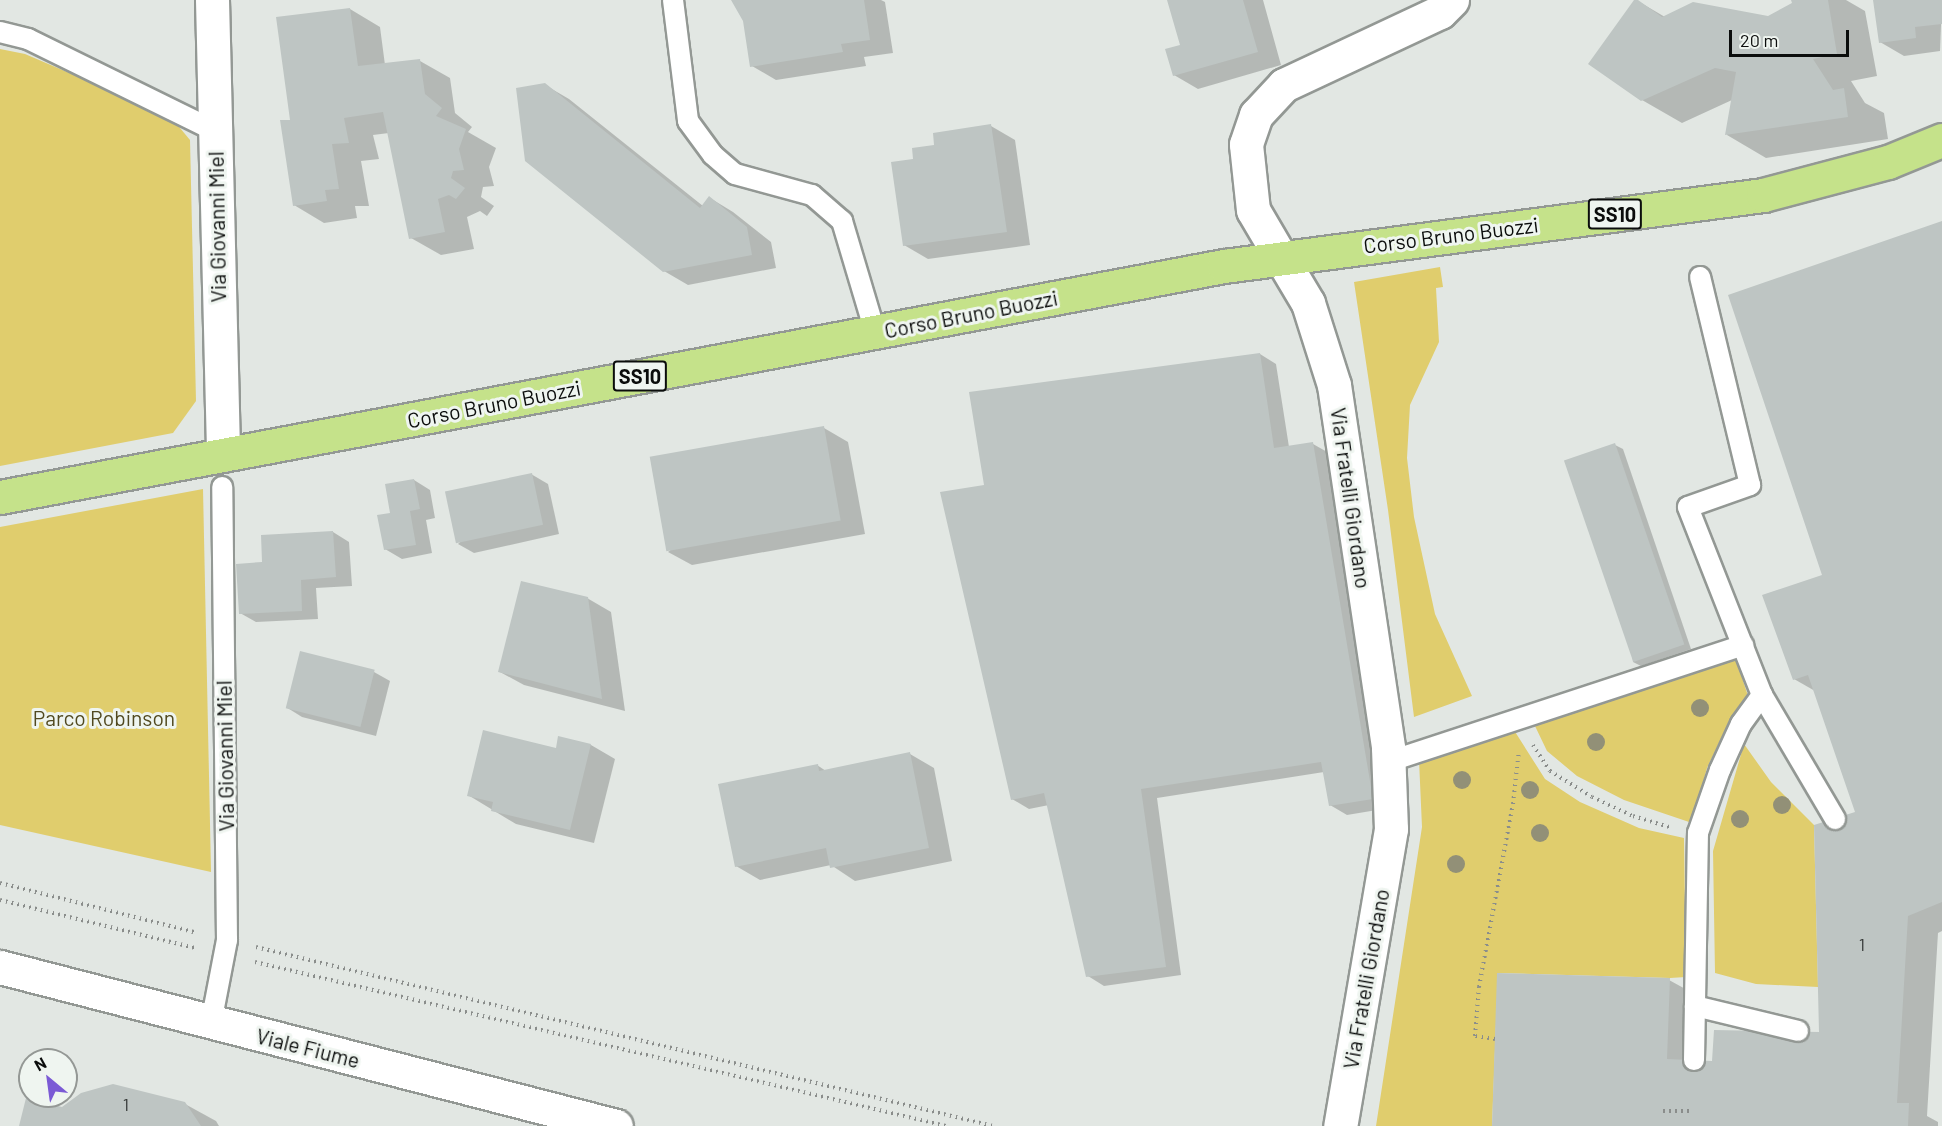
<!DOCTYPE html>
<style>
body{margin:0}
#map{position:relative;width:1942px;height:1126px;overflow:hidden;background:#e2e7e3;font-family:Barlow,sans-serif}
div>[style]{position:absolute}
[style*='--x']{left:calc(var(--x)*1px);top:calc(var(--y)*1px);width:calc(var(--w)*1px);rotate:calc(var(--a)*1deg)}
.green>*{inset:0;background:#e0cd6d}
.shadow>*{inset:0;background:#0003}
.building>*{inset:0;background:#bec5c3;transform-origin:0 0}
.path>*{height:4px;margin-top:-2px;transform-origin:0;background:repeating-linear-gradient(90deg,#8a8d8b 0 1.5px,transparent 0 6px)}
.roads{filter:drop-shadow(2px 0 #939894) drop-shadow(-2px 0 #939894) drop-shadow(0 2px #939894) drop-shadow(0 -2px #939894)}
.service>*{height:20px;margin:-10px;padding:0 10px;transform-origin:10px;border-radius:10px;background:#fff}
.minor>*{height:33px;margin:-16.5px;padding:0 16.5px;transform-origin:16.5px;border-radius:16.5px;background:#fff}
.tertiary>*{height:33px;margin:-16.5px;padding:0 16.5px;transform-origin:16.5px;border-radius:16.5px;background:#fff}
.primary>*{height:33px;margin:-16.5px;padding:0 16.5px;transform-origin:16.5px;border-radius:16.5px;background:#c5e28a}
.trees>*{width:18px;height:18px;margin:-9px;border-radius:50%;background:#929077}
span{translate:-50% -50%;white-space:nowrap;text-align:center;line-height:1.15;-webkit-text-stroke:6px #eff5f0;paint-order:stroke}
.number-label{font-size:18px;color:#383b3a}
.number-label span{-webkit-text-stroke-width:0}
.shield-label span{padding:2px 4px;background:#eff5f0;border:2px solid;border-radius:4px;-webkit-text-stroke-width:0}
.shield-label{font-size:20px;color:#0b0d0c;font-weight:700}
.street-label{font-size:21px;color:#0b0d0c}
.park-label{font-size:21px;color:#51491f}
.north{position:absolute;left:18px;top:1048px;width:60px;height:60px;box-sizing:border-box;background:#eff5f0;border:2px solid #949895;border-radius:50%;rotate:331deg;font-size:16px;font-weight:700;line-height:24px;text-align:center;color:#0b0d0c}
.north::after{content:'';display:block;margin:auto;width:21px;height:27px;background:#7b5ad5;clip-path:polygon(50% 0,100% 100%,50% 72%,0 100%)}
.scale{position:absolute;left:1729px;top:30px;width:120px;height:27px;box-sizing:border-box;border:3px solid #0b0d0c;border-top:0;padding-left:8px;font-size:18px;line-height:21px;white-space:nowrap;color:#0b0d0c;-webkit-text-stroke:4px #eff5f0;paint-order:stroke}
</style>
<div id="map">
<div class="green">
<div style="clip-path:polygon(0 49px,25px 54px,170px 116px,190px 140px,196px 401px,173px 433px,0 466px)"></div>
<div style="clip-path:polygon(1440px 267px,1443px 287px,1436px 288px,1439px 342px,1410px 405px,1407px 458px,1414px 517px,1435px 614px,1472px 696px,1414px 717px,1388px 510px,1354px 282px)"></div>
<div style="clip-path:polygon(203px 489px,211px 872px,0 825px,0 527px)"></div>
<div style="clip-path:polygon(1735px 656px,1748px 696px,1729px 722px,1707px 768px,1692px 823px,1624px 800px,1577px 776px,1547px 751px,1535px 726px)"></div>
<div style="clip-path:polygon(1512px 727px,1545px 779px,1580px 802px,1639px 828px,1684px 838px,1686px 977px,1670px 978px,1498px 973px,1492px 1126px,1376px 1126px,1422px 827px,1419px 760px)"></div>
<div style="clip-path:polygon(1744px 744px,1771px 782px,1814px 825px,1818px 987px,1756px 984px,1715px 973px,1713px 851px)"></div>
</div>
<div class="shadow">
<div style="clip-path:polygon(732px 0,881px 0,885px 2px,893px 53px,864px 57px,866px 66px,776px 80px,752px 66px,744px 20px)"></div>
<div style="clip-path:polygon(1169px 0,1263px 0,1281px 65px,1198px 89px,1174px 75px,1182px 46px)"></div>
<div style="clip-path:polygon(1636px 0,1665px 17px,1768px 17px,1793px 3px,1793px 0,1846px 0,1865px 11px,1877px 76px,1851px 81px,1865px 103px,1884px 113px,1888px 139px,1766px 158px,1727px 135px,1732px 100px,1682px 123px,1642px 100px)"></div>
<div style="clip-path:polygon(1875px 0,1942px 0,1940px 51px,1904px 56px,1880px 42px)"></div>
<div style="clip-path:polygon(350px 9px,380px 27px,385px 65px,420px 61px,450px 78px,455px 113px,472px 127px,468px 132px,496px 148px,489px 167px,494px 186px,483px 187px,481px 197px,494px 206px,487px 216px,480px 211px,467px 217px,474px 249px,441px 255px,411px 238px,389px 133px,373px 135px,379px 159px,361px 161px,369px 206px,355px 206px,357px 218px,324px 223px,294px 205px,291px 122px)"></div>
<div style="clip-path:polygon(545px 85px,569px 99px,703px 206px,710px 198px,733px 212px,771px 242px,776px 268px,688px 285px,664px 271px)"></div>
<div style="clip-path:polygon(991px 126px,1015px 140px,1030px 245px,928px 259px,904px 245px,915px 160px,936px 146px)"></div>
<div style="clip-path:polygon(1942px 223px,1942px 931px,1938px 933px,1927px 1116px,1938px 1122px,1938px 1126px,1494px 1126px,1669px 980px,1700px 997px,1698px 1062px,1714px 1062px,1821px 1033px,1857px 813px,1815px 691px,1794px 679px,1824px 576px)"></div>
<div style="clip-path:polygon(1260px 354px,1276px 364px,1289px 447px,1313px 444px,1329px 453px,1389px 808px,1347px 815px,1330px 805px,1324px 772px,1157px 798px,1181px 975px,1104px 986px,1088px 976px,1049px 805px,1029px 809px,1012px 799px,986px 486px)"></div>
<div style="clip-path:polygon(824px 428px,848px 442px,865px 534px,692px 565px,668px 552px)"></div>
<div style="clip-path:polygon(1615px 445px,1623px 449px,1691px 649px,1641px 666px,1633px 662px)"></div>
<div style="clip-path:polygon(531px 474px,548px 484px,559px 534px,474px 553px,458px 544px)"></div>
<div style="clip-path:polygon(414px 480px,430px 490px,435px 518px,426px 520px,432px 553px,402px 559px,385px 549px,392px 514px)"></div>
<div style="clip-path:polygon(333px 532px,349px 542px,352px 586px,316px 588px,318px 619px,256px 622px,240px 613px,263px 564px)"></div>
<div style="clip-path:polygon(587px 598px,611px 612px,625px 711px,524px 685px,500px 672px)"></div>
<div style="clip-path:polygon(374px 672px,390px 681px,376px 736px,302px 717px,286px 707px)"></div>
<div style="clip-path:polygon(560px 738px,591px 745px,615px 759px,594px 843px,516px 824px,468px 795px,557px 750px)"></div>
<div style="clip-path:polygon(910px 754px,934px 768px,952px 861px,855px 881px,831px 865px,760px 880px,736px 866px,817px 765px,826px 771px)"></div>
<div style="clip-path:polygon(185px 1104px,216px 1121px,219px 1126px,20px 1126px,62px 1108px)"></div>
</div>
<div class="building">
<div style="clip-path:polygon(731px 0,864px 0,870px 40px,841px 44px,843px 52px,750px 67px,743px 21px)"></div>
<div style="clip-path:polygon(1167px 0,1243px 0,1258px 52px,1173px 76px,1165px 49px,1180px 45px)"></div>
<div style="clip-path:polygon(1634px 0,1638px 0,1662px 17px,1693px 2px,1768px 16px,1792px 3px,1791px 0,1828px 0,1837px 54px,1813px 59px,1833px 90px,1844px 88px,1848px 117px,1725px 135px,1736px 72px,1715px 68px,1641px 101px,1588px 64px)"></div>
<div style="clip-path:polygon(1873px 0,1942px 0,1942px 24px,1915px 27px,1916px 38px,1879px 43px)"></div>
<div style="clip-path:polygon(350px 8px,358px 66px,420px 59px,425px 94px,442px 108px,436px 116px,466px 129px,459px 149px,464px 170px,453px 171px,451px 178px,465px 188px,456px 199px,449px 195px,438px 199px,445px 232px,409px 239px,383px 112px,344px 118px,349px 143px,332px 144px,339px 189px,325px 190px,327px 201px,293px 206px,280px 120px,290px 120px,276px 17px)"></div>
<div style="clip-path:polygon(545px 83px,700px 208px,709px 196px,747px 227px,752px 255px,663px 272px,525px 161px,516px 88px)"></div>
<div style="clip-path:polygon(991px 124px,1007px 232px,903px 246px,891px 162px,913px 159px,912px 148px,934px 145px,933px 133px)"></div>
<div style="clip-path:polygon(1942px 221px,1942px 902px,1908px 916px,1897px 1103px,1909px 1103px,1908px 1126px,1492px 1126px,1497px 973px,1670px 978px,1667px 1059px,1712px 1061px,1714px 1030px,1819px 1032px,1814px 825px,1855px 812px,1808px 675px,1793px 680px,1762px 595px,1822px 575px,1728px 295px)"></div>
<div style="clip-path:polygon(1260px 353px,1274px 448px,1313px 442px,1373px 799px,1329px 806px,1321px 762px,1141px 789px,1166px 967px,1086px 977px,1044px 793px,1011px 800px,940px 492px,984px 485px,969px 392px)"></div>
<div style="left:824px;top:426px;width:96px;height:177px;rotate:80deg"></div>
<div style="left:1615px;top:443px;width:213px;height:54px;rotate:71deg"></div>
<div style="left:532px;top:473px;width:53px;height:89px;rotate:78deg"></div>
<div style="clip-path:polygon(414px 479px,420px 509px,410px 511px,416px 545px,384px 550px,377px 515px,390px 513px,385px 484px)"></div>
<div style="clip-path:polygon(333px 531px,336px 577px,301px 580px,302px 611px,239px 614px,236px 564px,262px 562px,261px 535px)"></div>
<div style="clip-path:polygon(521px 581px,588px 597px,602px 699px,498px 672px)"></div>
<div style="left:300px;top:651px;width:77px;height:59px;rotate:14deg"></div>
<div style="clip-path:polygon(483px 730px,556px 748px,558px 736px,591px 744px,570px 830px,491px 811px,493px 802px,467px 796px)"></div>
<div style="clip-path:polygon(910px 752px,929px 848px,830px 868px,826px 848px,735px 867px,718px 784px,818px 764px,819px 771px)"></div>
<div style="clip-path:polygon(113px 1084px,185px 1102px,201px 1126px,19px 1126px,26px 1098px,62px 1107px,81px 1093px)"></div>
</div>
<div class="path">
<div style="--x:1533;--y:745;--w:31;--a:57"></div>
<div style="--x:1550;--y:771;--w:49;--a:31.8"></div>
<div style="--x:1592;--y:797;--w:45;--a:24.9"></div>
<div style="--x:1633;--y:816;--w:39;--a:17"></div>
<div style="--x:0;--y:883;--w:203;--a:14.2"></div>
<div style="--x:0;--y:900;--w:201;--a:13.8"></div>
<div style="--x:256;--y:947;--w:758;--a:13.65"></div>
<div style="--x:255;--y:962;--w:710;--a:13.35"></div>
<div style="--x:1495;--y:1039;--w:20;--a:-171"></div>
<div style="--x:1475;--y:1036;--w:49;--a:-85.3"></div>
<div style="--x:1479;--y:987;--w:186;--a:-79.5"></div>
<div style="--x:1513;--y:804;--w:54;--a:-83.7"></div>
<div style="--x:1663;--y:1111;--w:30;--a:0"></div>
</div>
<div class="roads">
<div class="service">
<div style="--x:673;--y:0;--w:122;--a:82.9"></div>
<div style="--x:688;--y:121;--w:42;--a:53.7"></div>
<div style="--x:713;--y:155;--w:29;--a:41"></div>
<div style="--x:735;--y:174;--w:80;--a:15.3"></div>
<div style="--x:812;--y:195;--w:40;--a:41"></div>
<div style="--x:842;--y:221;--w:116;--a:73.4"></div>
<div style="--x:0;--y:32;--w:29;--a:14"></div>
<div style="--x:28;--y:39;--w:208;--a:26.2"></div>
<div style="--x:1762;--y:695;--w:144;--a:59.5"></div>
<div style="--x:1388;--y:762;--w:374;--a:-18.2"></div>
<div style="--x:1695;--y:1006;--w:106;--a:13.6"></div>
<div style="--x:211;--y:1023;--w:85;--a:-79.1"></div>
<div style="--x:227;--y:940;--w:453;--a:-90.6"></div>
<div style="--x:1694;--y:1060;--w:227;--a:-89"></div>
<div style="--x:1698;--y:833;--w:67;--a:-70.8"></div>
<div style="--x:1720;--y:770;--w:51;--a:-65.5"></div>
<div style="--x:1741;--y:724;--w:36;--a:-54"></div>
<div style="--x:1762;--y:695;--w:202;--a:-111.5"></div>
<div style="--x:1688;--y:507;--w:66;--a:-19.5"></div>
<div style="--x:1750;--y:485;--w:214;--a:-103.5"></div>
</div>
<div class="minor">
<div style="--x:212;--y:0;--w:455;--a:88.6"></div>
<div style="--x:1280;--y:256;--w:53;--a:-120.4"></div>
<div style="--x:1253;--y:210;--w:66;--a:-96.1"></div>
<div style="--x:1246;--y:144;--w:31;--a:-71"></div>
<div style="--x:1256;--y:115;--w:41;--a:-47"></div>
<div style="--x:1284;--y:85;--w:172;--a:-25.1"></div>
<div style="--x:1440;--y:12;--w:17;--a:-45"></div>
</div>
<div class="tertiary">
<div style="--x:1280;--y:256;--w:55;--a:59.2"></div>
<div style="--x:1308;--y:303;--w:86;--a:72.4"></div>
<div style="--x:1334;--y:385;--w:367;--a:81.5"></div>
<div style="--x:1388;--y:748;--w:81;--a:87.9"></div>
<div style="--x:1391;--y:829;--w:301;--a:99.7"></div>
<div style="--x:0;--y:967;--w:636;--a:14.47"></div>
</div>
<div class="primary">
<div style="--x:0;--y:497;--w:1246;--a:-10.69"></div>
<div style="--x:1224;--y:266;--w:544;--a:-7.5"></div>
<div style="--x:1763;--y:195;--w:129;--a:-14.8"></div>
<div style="--x:1888;--y:162;--w:58;--a:-22.2"></div>
</div>
</div>
<div class="trees">
<div style="left:1700px;top:708px"></div>
<div style="left:1596px;top:742px"></div>
<div style="left:1462px;top:780px"></div>
<div style="left:1530px;top:790px"></div>
<div style="left:1782px;top:805px"></div>
<div style="left:1740px;top:819px"></div>
<div style="left:1540px;top:833px"></div>
<div style="left:1456px;top:864px"></div>
</div>
<div class="number-label">
<span style="left:1862px;top:944px">1</span>
<span style="left:126px;top:1104px">1</span>
</div>
<div class="shield-label">
<span style="left:1615px;top:214px">SS10</span>
<span style="left:640px;top:376px">SS10</span>
</div>
<div class="street-label">
<span style="left:217px;top:227px;rotate:-91deg">Via Giovanni Miel</span>
<span style="left:1451px;top:235px;rotate:-7deg">Corso Bruno Buozzi</span>
<span style="left:971px;top:314px;rotate:-11deg">Corso Bruno Buozzi</span>
<span style="left:494px;top:404px;rotate:-11deg">Corso Bruno Buozzi</span>
<span style="left:1351px;top:498px;rotate:82deg">Via Fratelli Giordano</span>
<span style="left:225px;top:756px;rotate:-91deg">Via Giovanni Miel</span>
<span style="left:1366px;top:979px;rotate:-80deg">Via Fratelli Giordano</span>
<span style="left:308px;top:1048px;rotate:14deg">Viale Fiume</span>
</div>
<div class="park-label">
<span style="left:104px;top:718px">Parco Robinson</span>
</div>
<div class="north">N</div>
<div class="scale">20 m</div>
</div>
